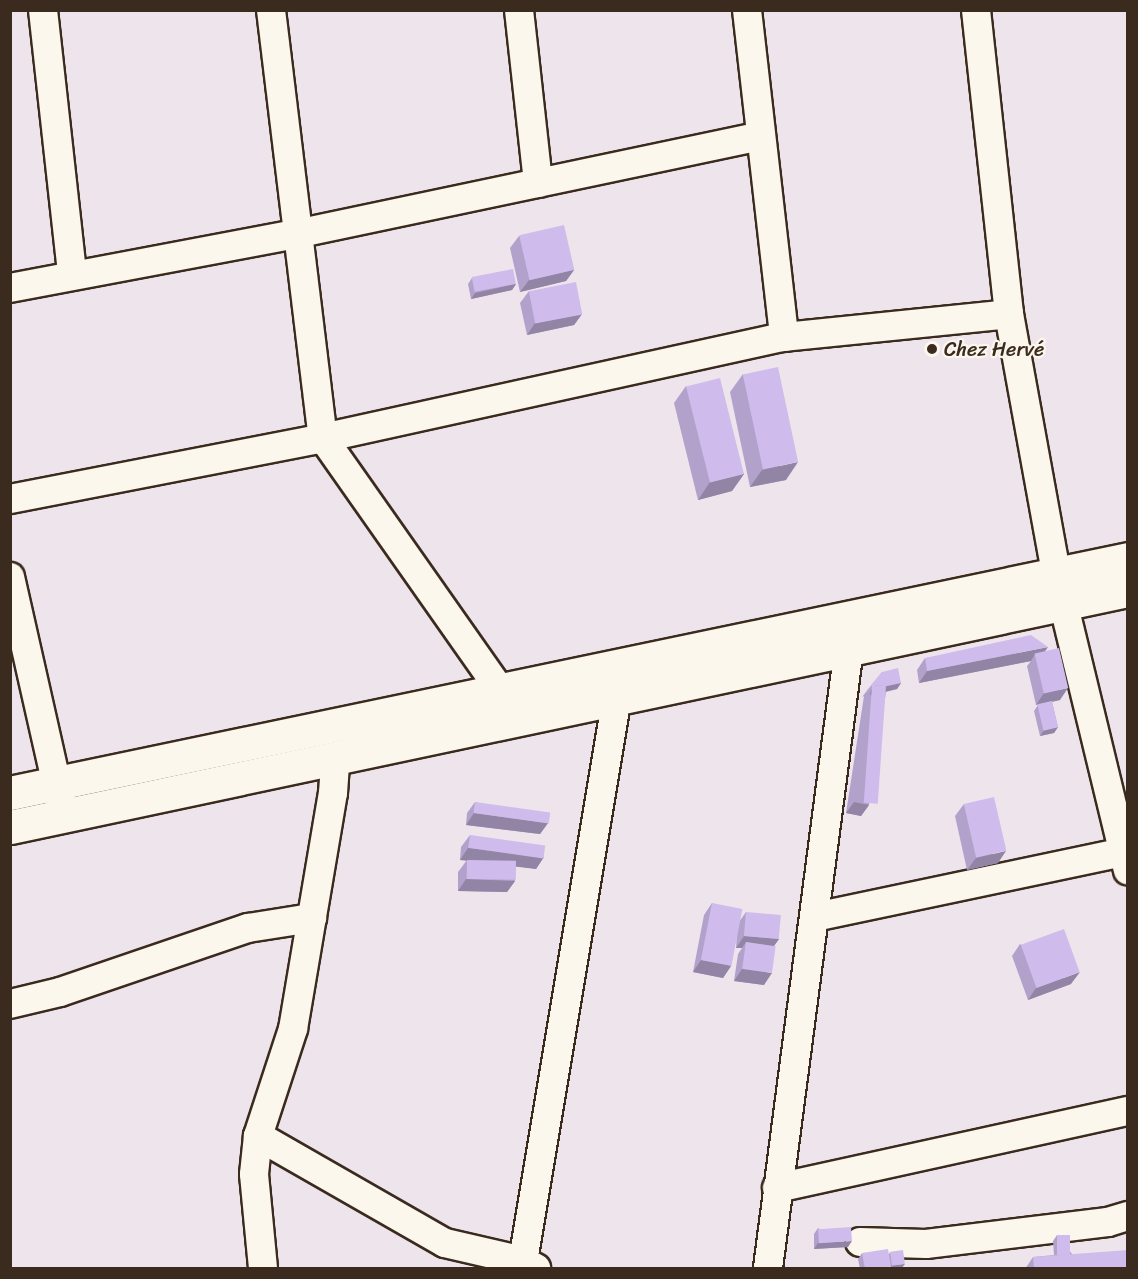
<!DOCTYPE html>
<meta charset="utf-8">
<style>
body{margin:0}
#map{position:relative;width:1138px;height:1279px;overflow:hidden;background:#eee5ec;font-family:Sriracha,sans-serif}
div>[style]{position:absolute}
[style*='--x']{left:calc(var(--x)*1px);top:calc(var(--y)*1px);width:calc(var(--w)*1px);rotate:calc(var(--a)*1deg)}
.roads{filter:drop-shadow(2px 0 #3b2a1e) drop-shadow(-2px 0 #3b2a1e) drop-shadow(0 2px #3b2a1e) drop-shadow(0 -2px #3b2a1e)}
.minor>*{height:28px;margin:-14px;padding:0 14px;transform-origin:14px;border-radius:14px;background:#fbf7ec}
.tertiary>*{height:33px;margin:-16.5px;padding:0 16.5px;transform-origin:16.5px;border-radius:16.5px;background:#fbf7ec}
.wall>*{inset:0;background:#b2a2cb}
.shaded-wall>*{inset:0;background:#9184a5}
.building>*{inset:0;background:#cfbcec;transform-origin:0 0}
.dots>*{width:16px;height:16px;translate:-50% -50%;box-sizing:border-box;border:3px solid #fbf7ec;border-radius:50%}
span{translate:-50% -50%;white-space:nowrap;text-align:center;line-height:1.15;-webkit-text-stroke:4.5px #fbf7ec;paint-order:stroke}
.poi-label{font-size:20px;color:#3b2a1e}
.left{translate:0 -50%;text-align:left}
.frame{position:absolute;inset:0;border:12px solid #3b2a1e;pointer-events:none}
</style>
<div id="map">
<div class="roads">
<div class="minor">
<div style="--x:43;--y:10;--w:265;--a:83.7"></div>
<div style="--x:271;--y:10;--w:431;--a:83.1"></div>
<div style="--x:323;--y:438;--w:306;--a:54.9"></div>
<div style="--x:519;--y:10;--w:174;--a:83.7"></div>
<div style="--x:747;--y:10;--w:329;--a:83.5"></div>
<div style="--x:976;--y:10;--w:306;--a:83.8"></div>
<div style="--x:1009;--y:314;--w:263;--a:79.7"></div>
<div style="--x:1056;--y:573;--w:306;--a:76.4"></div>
<div style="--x:10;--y:288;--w:291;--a:-10.7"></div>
<div style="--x:296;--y:234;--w:474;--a:-11.9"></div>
<div style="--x:10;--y:499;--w:319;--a:-11"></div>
<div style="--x:323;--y:438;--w:472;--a:-12.4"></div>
<div style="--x:784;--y:337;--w:226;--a:-5.8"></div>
<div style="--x:10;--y:577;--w:233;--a:77.3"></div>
<div style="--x:815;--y:917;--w:320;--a:-11.9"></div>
<div style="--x:10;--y:1004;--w:51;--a:-13.5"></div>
<div style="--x:60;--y:992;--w:199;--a:-18.8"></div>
<div style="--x:248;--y:928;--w:65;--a:-8.9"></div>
<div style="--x:258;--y:1136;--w:215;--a:29.8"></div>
<div style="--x:445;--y:1243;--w:80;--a:13"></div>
<div style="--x:523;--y:1261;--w:15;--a:28"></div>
<div style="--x:777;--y:1188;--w:359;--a:-12.4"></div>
<div style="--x:860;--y:1242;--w:66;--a:1.7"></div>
<div style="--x:926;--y:1244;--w:183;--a:-6.9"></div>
<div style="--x:1108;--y:1222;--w:21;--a:-17"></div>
<div style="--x:523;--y:1261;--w:572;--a:-80.54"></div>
<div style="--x:263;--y:1268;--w:94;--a:-95.5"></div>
<div style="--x:254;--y:1174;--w:38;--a:-84"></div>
<div style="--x:258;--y:1136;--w:113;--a:-71.9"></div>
<div style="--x:293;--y:1029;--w:239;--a:-80.4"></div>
<div style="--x:333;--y:793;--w:32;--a:-86"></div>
<div style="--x:768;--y:1268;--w:625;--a:-82.56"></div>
</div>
<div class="tertiary">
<div style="--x:10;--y:793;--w:1142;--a:-11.82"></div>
<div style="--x:10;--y:827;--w:1143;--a:-11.97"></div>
</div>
</div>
<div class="wall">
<div style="clip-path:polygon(519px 236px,574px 270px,566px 281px,520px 292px,510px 248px)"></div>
<div style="clip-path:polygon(472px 278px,516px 284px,512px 290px,471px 299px,468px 284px)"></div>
<div style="clip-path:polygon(529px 291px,582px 314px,574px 325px,527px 335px,520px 303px)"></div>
<div style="clip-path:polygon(743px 374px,786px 480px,750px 487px,730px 392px)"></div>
<div style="clip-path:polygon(686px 386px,744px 474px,732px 491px,698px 500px,674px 403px)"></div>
<div style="clip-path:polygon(1045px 652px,1060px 700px,1052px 702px,1058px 727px,1054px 733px,1040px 736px,1034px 711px,1038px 705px,1045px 703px,1036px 705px,1027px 666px,1031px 661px,919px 683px,917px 670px,925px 658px)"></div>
<div style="clip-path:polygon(882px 672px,901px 683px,897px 689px,886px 692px,869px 805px,861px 816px,846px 813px,864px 696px,862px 697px)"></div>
<div style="clip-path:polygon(475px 802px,548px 823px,540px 834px,466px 825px,467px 813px)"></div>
<div style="clip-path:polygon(964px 804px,998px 863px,967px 870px,955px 816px)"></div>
<div style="clip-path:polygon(470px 835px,544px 857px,536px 869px,516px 866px,515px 881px,507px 892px,458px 891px,458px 872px,467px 860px,460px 860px,461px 847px)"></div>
<div style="clip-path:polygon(712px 903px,739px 922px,746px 912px,779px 939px,774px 946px,764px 985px,734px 981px,738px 954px,742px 948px,736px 948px,737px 932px,731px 966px,723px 978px,693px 972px,704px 915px)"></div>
<div style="clip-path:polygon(1020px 944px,1071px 984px,1028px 1000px,1012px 956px)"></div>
<div style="clip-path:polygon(818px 1228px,848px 1247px,814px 1249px,814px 1234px)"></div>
<div style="clip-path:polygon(1057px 1235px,1072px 1254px,1128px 1269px,1025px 1269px,1033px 1257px,1054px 1255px,1053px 1241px)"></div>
<div style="clip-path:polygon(890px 1252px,901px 1269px,860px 1269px,858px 1259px,862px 1253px,889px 1254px)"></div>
</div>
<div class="shaded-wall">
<div style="clip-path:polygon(574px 270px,566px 281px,520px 292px,529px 280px)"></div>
<div style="clip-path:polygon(516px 284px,512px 290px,471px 299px,475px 293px)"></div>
<div style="clip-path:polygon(582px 314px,574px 325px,527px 335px,535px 323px)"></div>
<div style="clip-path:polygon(798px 462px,786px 480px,750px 487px,762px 470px)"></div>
<div style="clip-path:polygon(744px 474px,732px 491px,698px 500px,710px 482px)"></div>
<div style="clip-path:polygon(1048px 647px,1040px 659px,1035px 654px,1031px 661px,919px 683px,927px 671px)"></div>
<div style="clip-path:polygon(901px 683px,897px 689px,870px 695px,871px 690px)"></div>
<div style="clip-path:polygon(1068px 688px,1060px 700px,1036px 705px,1044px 693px)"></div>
<div style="clip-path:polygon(1058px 727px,1054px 733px,1040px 736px,1044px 730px)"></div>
<div style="clip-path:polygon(854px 802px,869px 805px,861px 816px,846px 813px)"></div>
<div style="clip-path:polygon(474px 813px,548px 823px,540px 834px,466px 825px)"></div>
<div style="clip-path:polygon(468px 848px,544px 857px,536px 869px,460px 860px)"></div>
<div style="clip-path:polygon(1006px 851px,998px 863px,967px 870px,976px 858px)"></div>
<div style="clip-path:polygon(466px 879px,515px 881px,507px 892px,458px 891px)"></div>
<div style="clip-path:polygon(744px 936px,779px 939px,771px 950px,746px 942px,742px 948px,736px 948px)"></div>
<div style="clip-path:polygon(701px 960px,731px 966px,723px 978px,693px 972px)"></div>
<div style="clip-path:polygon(742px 969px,772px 973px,764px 985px,734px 981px)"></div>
<div style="clip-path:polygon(1080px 972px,1071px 984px,1028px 1000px,1036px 988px)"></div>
<div style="clip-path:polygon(852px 1241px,848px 1247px,814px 1249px,818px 1243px)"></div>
<div style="clip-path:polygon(905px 1264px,901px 1269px,879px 1269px,891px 1267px,892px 1265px)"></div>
</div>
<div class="building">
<div style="left:564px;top:225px;width:46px;height:46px;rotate:77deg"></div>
<div style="left:513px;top:269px;width:15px;height:42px;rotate:79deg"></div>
<div style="left:576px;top:282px;width:33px;height:48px;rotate:79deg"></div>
<div style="left:778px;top:367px;width:97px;height:36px;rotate:78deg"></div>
<div style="left:720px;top:378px;width:99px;height:35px;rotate:76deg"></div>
<div style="clip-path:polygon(1031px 635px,1048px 647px,927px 671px,925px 658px)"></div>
<div style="left:1059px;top:648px;width:41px;height:25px;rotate:77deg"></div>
<div style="clip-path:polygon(898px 668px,901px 683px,886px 686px,872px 685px,868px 690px,866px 691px,882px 672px)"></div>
<div style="left:872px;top:685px;width:14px;height:118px;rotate:4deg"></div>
<div style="left:1052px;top:701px;width:27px;height:15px;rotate:77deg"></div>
<div style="left:994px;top:797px;width:55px;height:31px;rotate:77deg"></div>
<div style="left:475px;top:802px;width:76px;height:11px;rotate:8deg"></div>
<div style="left:470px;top:835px;width:76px;height:13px;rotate:8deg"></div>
<div style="left:467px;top:860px;width:49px;height:19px;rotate:1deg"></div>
<div style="left:712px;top:903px;width:31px;height:58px;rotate:11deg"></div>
<div style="left:746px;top:912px;width:35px;height:24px;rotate:5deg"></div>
<div style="left:1064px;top:929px;width:46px;height:46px;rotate:70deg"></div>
<div style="left:746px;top:942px;width:30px;height:27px;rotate:8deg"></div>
<div style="left:851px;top:1227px;width:14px;height:33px;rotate:86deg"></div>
<div style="left:1057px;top:1235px;width:13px;height:20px"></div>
<div style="clip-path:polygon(888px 1249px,891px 1267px,879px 1269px,865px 1269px,862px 1253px)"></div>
<div style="left:903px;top:1250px;width:14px;height:13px;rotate:82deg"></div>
<div style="clip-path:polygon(1128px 1250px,1128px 1269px,1034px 1269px,1033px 1257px)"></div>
</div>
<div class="dots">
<div style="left:932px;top:349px;background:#3b2a1e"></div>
</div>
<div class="poi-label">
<span class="left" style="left:944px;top:349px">Chez Hervé</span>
</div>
<div class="frame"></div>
</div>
